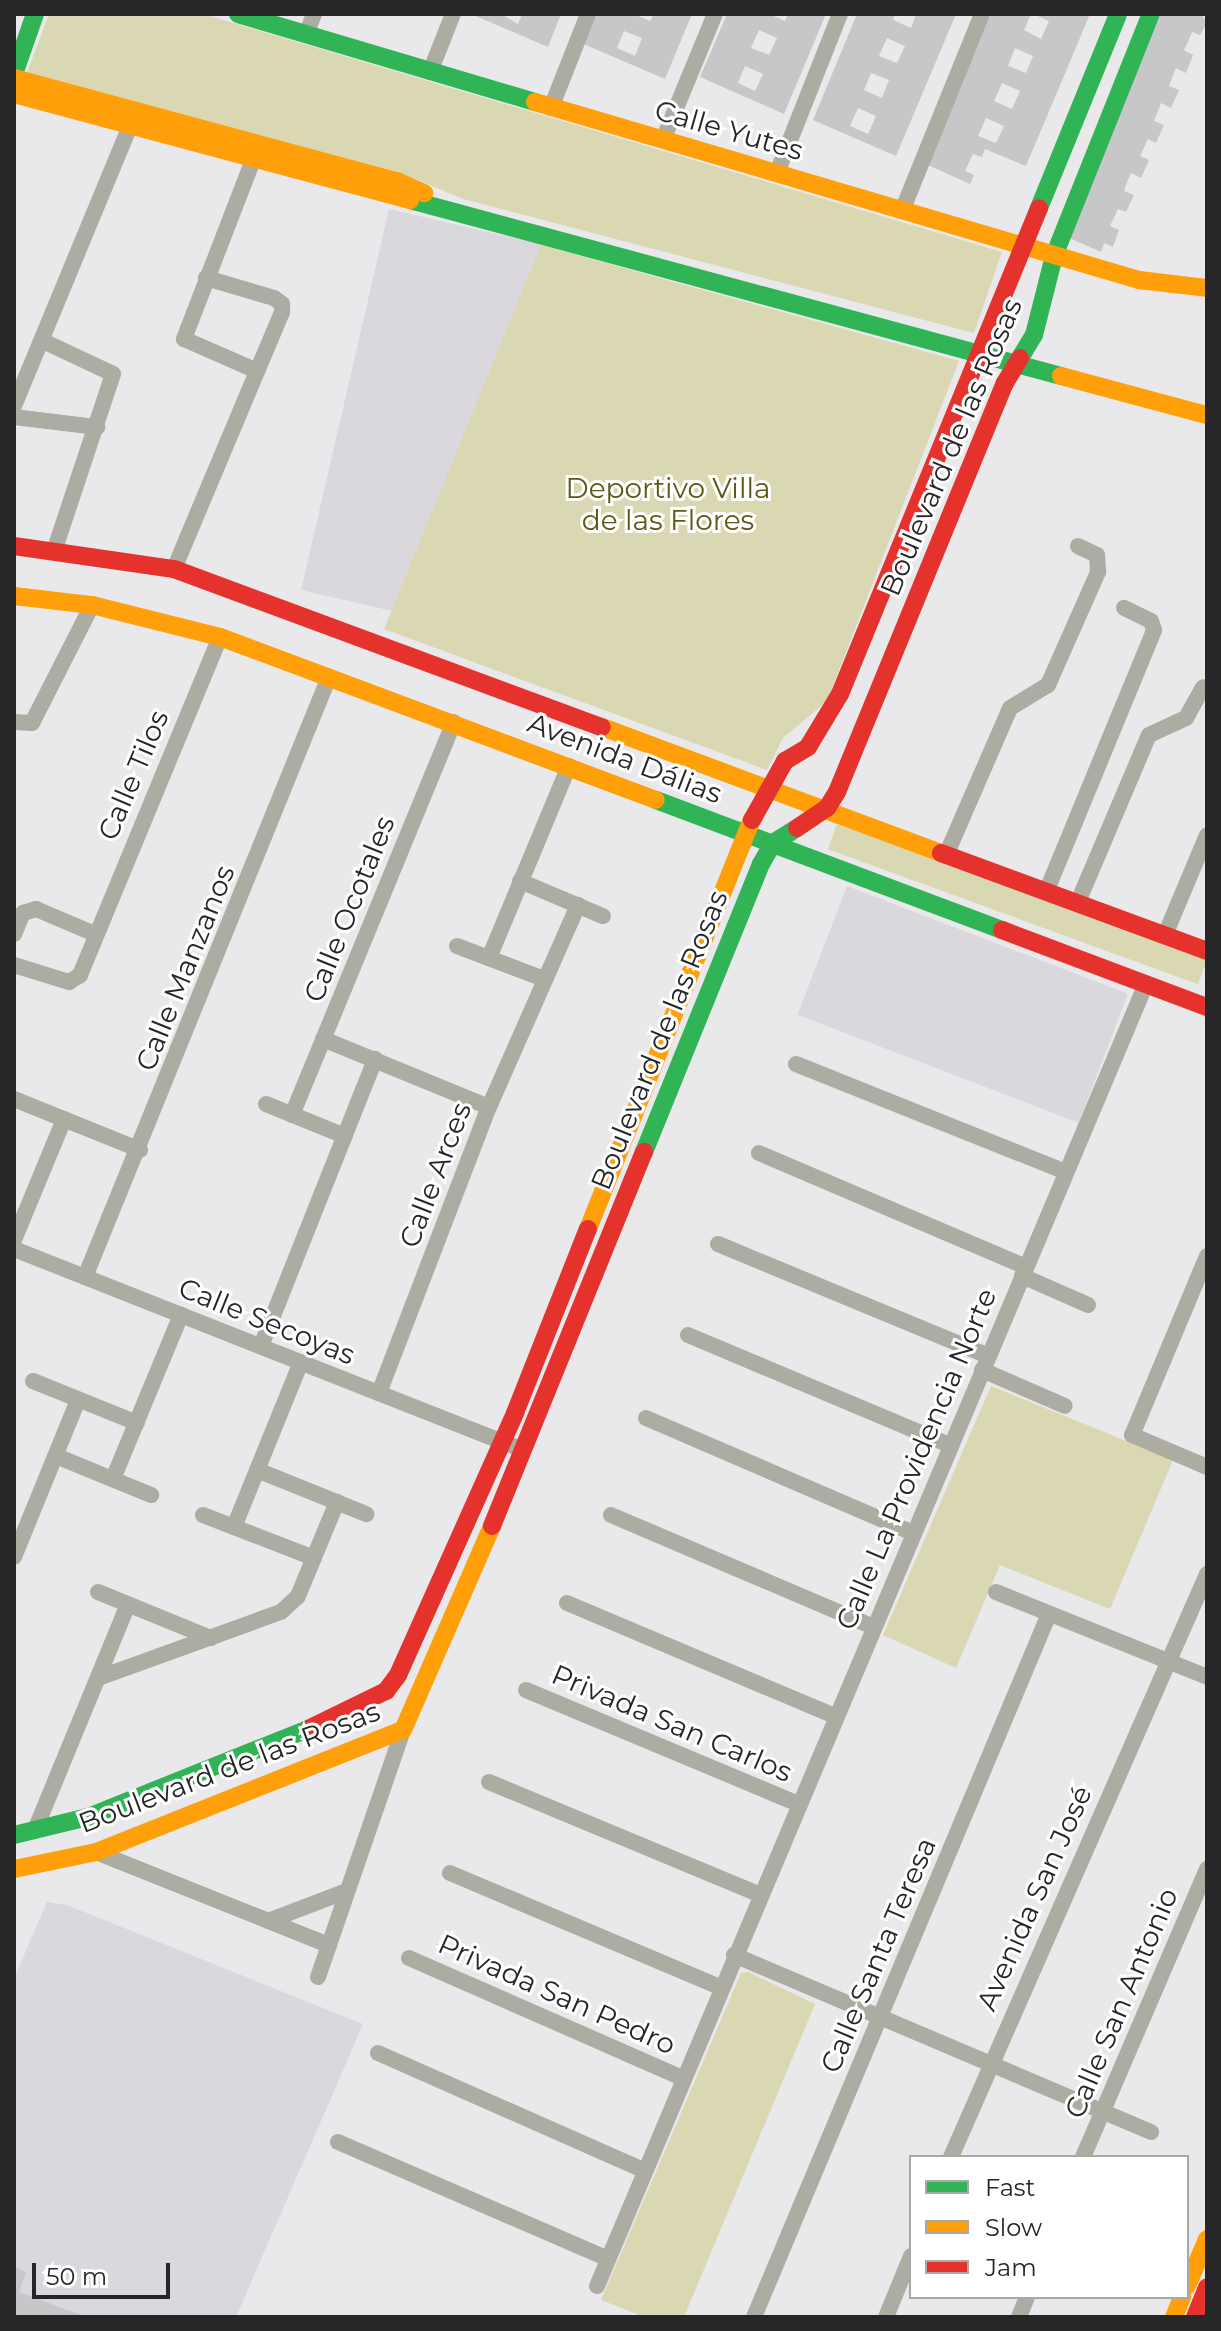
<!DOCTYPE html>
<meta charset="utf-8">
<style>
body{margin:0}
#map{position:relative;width:1221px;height:2331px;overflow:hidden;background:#e9e8ea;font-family:Montserrat,sans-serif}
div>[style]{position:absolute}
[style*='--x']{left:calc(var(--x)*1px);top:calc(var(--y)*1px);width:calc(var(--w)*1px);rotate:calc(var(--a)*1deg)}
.built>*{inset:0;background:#dbd8dd;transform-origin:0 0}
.green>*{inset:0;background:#dad8b2;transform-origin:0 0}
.building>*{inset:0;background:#c7c6c8}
.street>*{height:16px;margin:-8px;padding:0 8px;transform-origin:8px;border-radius:8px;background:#adaca2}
.fast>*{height:18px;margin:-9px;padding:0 9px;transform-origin:9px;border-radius:9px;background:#30b455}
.slow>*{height:18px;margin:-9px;padding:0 9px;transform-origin:9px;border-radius:9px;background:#ff9f0a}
.jam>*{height:18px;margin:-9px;padding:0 9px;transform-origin:9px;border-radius:9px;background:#e5322d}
span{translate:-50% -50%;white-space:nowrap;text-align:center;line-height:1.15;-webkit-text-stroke:6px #fff;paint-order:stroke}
.street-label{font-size:28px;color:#262527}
.park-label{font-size:28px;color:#5d5a18}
.frame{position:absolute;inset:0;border:16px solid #262527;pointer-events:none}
.legend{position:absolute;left:909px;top:2155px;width:280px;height:144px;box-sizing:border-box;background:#fff;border:2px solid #a8a8a9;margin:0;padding:10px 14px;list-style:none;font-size:24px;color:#262527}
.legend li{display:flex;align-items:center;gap:16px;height:40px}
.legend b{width:40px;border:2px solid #a8a8a9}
.scale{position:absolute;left:32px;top:2263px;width:138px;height:36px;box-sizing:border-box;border:4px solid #262527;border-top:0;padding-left:10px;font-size:24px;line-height:28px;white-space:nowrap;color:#262527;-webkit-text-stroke:6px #fff;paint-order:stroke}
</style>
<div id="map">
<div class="built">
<div style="left:389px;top:209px;width:156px;height:391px;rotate:13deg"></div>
<div style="left:847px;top:886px;width:301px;height:138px;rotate:21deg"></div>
<div style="clip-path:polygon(47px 1902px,67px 1905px,363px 2024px,236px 2317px,14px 2317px,14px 1978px)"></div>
</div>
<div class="green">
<div style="clip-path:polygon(49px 14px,203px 14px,1002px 252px,974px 333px,463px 199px,416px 179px,26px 75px)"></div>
<div style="clip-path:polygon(541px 245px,959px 361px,827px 701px,783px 738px,767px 770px,384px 629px)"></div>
<div style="left:837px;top:824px;width:394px;height:27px;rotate:20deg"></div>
<div style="clip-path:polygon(991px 1386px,1173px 1460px,1110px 1609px,1000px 1565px,956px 1668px,883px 1635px)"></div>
<div style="clip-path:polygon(748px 1972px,815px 2004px,684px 2317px,644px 2317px,601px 2300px,741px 1973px)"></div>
</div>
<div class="building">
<div style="clip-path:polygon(471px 14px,501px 14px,518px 24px,522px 14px,561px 14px,548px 47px)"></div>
<div style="clip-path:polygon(evenodd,593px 14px,634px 14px,650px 21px,654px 14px,692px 14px,665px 79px,581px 43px,593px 14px,624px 31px,642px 38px,635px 56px,617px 48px,624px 31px)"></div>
<div style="clip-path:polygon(evenodd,727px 14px,769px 14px,785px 21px,788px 14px,826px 14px,784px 114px,700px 77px,727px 14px,759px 30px,777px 38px,769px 55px,751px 48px,759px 30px,727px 14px,745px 66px,763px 74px,755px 91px,738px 83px,745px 66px)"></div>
<div style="clip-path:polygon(evenodd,857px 14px,895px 14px,893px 20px,911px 28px,916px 14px,956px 14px,896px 156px,813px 120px,857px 14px,887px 38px,905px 46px,897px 63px,879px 56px,887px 38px,857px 14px,871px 73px,889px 80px,882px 98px,864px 90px,871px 73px,857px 14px,858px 108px,876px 116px,868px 134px,850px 126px,858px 108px)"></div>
<div style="clip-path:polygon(evenodd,991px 14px,1031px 14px,1024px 30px,1041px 39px,1049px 21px,1033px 14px,1090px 14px,1026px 166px,985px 149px,982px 157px,973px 154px,965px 171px,974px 175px,970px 184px,928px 165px,991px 14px,1015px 48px,1033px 56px,1026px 73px,1008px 66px,1015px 48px,991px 14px,1002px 83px,1020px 91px,1012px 109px,994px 101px,1002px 83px,991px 14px,986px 118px,1004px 126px,996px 143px,978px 136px,986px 118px)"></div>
<div style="clip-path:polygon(1161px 14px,1201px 14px,1207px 23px,1200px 35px,1192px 32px,1188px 42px,1184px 50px,1193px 55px,1186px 73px,1176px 68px,1169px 86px,1179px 90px,1171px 108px,1161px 103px,1154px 121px,1164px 125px,1156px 143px,1148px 139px,1140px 156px,1149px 160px,1141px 178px,1131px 173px,1127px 182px,1124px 191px,1134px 195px,1126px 212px,1118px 209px,1110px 226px,1119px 230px,1113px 247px,1104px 243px,1101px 252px,1067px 237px)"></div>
<div style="clip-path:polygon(14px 2267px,26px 2272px,19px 2292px,86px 2317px,14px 2317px)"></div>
</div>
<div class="street">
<div style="--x:306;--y:35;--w:22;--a:-69"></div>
<div style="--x:430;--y:72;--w:62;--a:-68.4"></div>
<div style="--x:551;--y:108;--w:101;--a:-68.5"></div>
<div style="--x:663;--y:140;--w:136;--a:-67.6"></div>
<div style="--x:253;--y:160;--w:192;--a:111.1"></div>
<div style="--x:184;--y:339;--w:80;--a:23.7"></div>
<div style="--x:777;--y:173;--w:171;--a:-68.4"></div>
<div style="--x:902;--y:211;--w:213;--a:-67.9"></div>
<div style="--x:43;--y:341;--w:77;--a:25.2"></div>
<div style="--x:113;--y:374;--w:187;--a:108.4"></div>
<div style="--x:14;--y:406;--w:303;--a:-67.5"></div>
<div style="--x:14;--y:417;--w:84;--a:6.9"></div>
<div style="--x:174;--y:569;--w:279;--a:-67.2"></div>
<div style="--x:282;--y:312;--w:8;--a:-90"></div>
<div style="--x:282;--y:304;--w:10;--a:-143"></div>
<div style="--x:274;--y:298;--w:71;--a:-163.6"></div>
<div style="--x:14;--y:722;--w:18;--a:3"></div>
<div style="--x:32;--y:723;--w:132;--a:-63"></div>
<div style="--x:947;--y:853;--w:158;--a:-66.5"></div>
<div style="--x:1010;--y:708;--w:44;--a:-31.2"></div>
<div style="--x:1048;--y:685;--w:124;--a:-66.1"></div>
<div style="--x:1098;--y:572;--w:17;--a:-93"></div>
<div style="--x:1097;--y:555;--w:21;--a:-155"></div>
<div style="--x:520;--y:881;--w:90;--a:22.9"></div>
<div style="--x:1047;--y:890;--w:281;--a:-67.6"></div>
<div style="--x:1154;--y:630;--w:9;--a:-108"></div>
<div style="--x:1151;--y:621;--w:30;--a:-154"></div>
<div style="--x:1078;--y:902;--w:181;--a:-67"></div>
<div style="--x:1149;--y:735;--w:41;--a:-24.7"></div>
<div style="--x:1186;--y:718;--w:35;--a:-61"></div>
<div style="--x:14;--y:934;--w:23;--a:-67"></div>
<div style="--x:23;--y:913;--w:14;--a:-17"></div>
<div style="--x:36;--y:909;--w:64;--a:23"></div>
<div style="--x:1165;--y:935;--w:108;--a:-67.2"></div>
<div style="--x:457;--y:946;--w:93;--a:20.8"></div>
<div style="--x:489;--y:958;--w:208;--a:-67.4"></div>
<div style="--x:14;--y:965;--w:58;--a:17.2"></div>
<div style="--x:69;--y:982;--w:13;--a:-32"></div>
<div style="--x:80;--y:975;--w:366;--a:-67.5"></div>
<div style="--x:323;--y:1039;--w:179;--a:22.3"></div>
<div style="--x:796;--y:1064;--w:291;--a:21.8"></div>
<div style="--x:14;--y:1099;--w:136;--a:22"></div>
<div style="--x:266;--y:1104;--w:85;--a:22.1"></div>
<div style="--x:292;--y:1115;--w:425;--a:-67.6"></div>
<div style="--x:759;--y:1153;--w:290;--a:23.1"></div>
<div style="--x:14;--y:1240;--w:131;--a:-67.5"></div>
<div style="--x:718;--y:1244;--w:292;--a:22.5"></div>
<div style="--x:14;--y:1249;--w:547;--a:21.55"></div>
<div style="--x:1207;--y:1256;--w:194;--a:112.7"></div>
<div style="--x:1132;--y:1435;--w:82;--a:23.1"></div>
<div style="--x:1022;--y:1276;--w:72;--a:23.7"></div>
<div style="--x:85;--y:1277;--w:648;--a:-67.87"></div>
<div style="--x:688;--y:1335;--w:284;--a:22.8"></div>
<div style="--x:261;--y:1346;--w:309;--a:-68.3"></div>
<div style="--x:982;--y:1370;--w:90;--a:23.4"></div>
<div style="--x:33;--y:1381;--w:112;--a:22"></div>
<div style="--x:379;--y:1393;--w:306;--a:-69"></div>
<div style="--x:489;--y:1107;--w:221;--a:-66.2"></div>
<div style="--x:646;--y:1418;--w:291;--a:23.3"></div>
<div style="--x:56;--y:1456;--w:103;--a:22.3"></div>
<div style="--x:257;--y:1470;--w:118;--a:22"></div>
<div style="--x:113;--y:1479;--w:178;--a:-67.5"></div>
<div style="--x:203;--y:1515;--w:119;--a:21.2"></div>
<div style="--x:611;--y:1515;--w:285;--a:23.1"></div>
<div style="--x:234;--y:1527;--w:178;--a:-67.9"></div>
<div style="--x:14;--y:1557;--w:170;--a:-67.8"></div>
<div style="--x:98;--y:1592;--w:122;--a:22.2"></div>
<div style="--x:996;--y:1592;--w:227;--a:21.9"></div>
<div style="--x:567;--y:1603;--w:291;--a:22.9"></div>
<div style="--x:101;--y:1677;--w:191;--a:-19.9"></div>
<div style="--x:281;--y:1612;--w:23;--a:-43"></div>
<div style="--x:298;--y:1596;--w:102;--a:-67.5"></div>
<div style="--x:526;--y:1690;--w:295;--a:22.7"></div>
<div style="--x:489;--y:1782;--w:294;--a:22.6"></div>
<div style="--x:35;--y:1830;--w:244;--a:-67.6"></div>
<div style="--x:96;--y:1852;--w:251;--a:21.8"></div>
<div style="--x:450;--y:1873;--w:295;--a:22.9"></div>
<div style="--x:268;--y:1921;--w:85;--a:-20.8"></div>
<div style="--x:734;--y:1955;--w:453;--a:23"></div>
<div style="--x:409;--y:1958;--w:300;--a:23.7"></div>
<div style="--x:318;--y:1977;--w:261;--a:-71"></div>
<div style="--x:378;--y:2053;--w:292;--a:23.8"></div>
<div style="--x:338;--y:2142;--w:294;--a:23.4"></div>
<div style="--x:951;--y:2157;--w:637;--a:-66.29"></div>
<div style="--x:1083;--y:2157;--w:314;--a:-66.7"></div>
<div style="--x:597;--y:2286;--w:1413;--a:-67.14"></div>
<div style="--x:754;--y:2317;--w:762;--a:-67.24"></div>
<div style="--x:886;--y:2317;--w:66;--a:-67.7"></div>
<div style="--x:1019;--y:2317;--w:22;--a:-68"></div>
</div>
<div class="fast">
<div style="--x:238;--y:14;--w:310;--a:16.5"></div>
<div style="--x:14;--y:74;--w:64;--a:-70.7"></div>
<div style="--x:410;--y:200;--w:674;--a:15.13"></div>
<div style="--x:1039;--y:208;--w:209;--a:-67.8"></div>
<div style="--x:1020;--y:358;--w:27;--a:-59"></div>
<div style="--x:1034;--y:335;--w:81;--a:-75.8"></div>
<div style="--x:1054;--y:256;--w:261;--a:-68.2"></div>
<div style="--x:656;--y:800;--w:370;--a:20.6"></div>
<div style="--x:644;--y:1152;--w:311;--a:-67.9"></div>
<div style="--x:761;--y:864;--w:24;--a:-60"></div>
<div style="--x:773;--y:843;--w:28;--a:-32"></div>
<div style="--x:14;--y:1835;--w:76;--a:-13.7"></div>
<div style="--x:88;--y:1817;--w:239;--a:-21.8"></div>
</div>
<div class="slow">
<div style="--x:14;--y:78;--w:397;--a:15.1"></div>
<div style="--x:397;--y:181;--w:30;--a:24"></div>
<div style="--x:14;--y:94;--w:410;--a:15"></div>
<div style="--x:535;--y:102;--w:630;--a:16.42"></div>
<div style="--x:1139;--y:280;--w:68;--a:6.7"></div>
<div style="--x:1061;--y:376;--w:151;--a:15"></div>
<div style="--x:14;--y:596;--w:79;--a:6.6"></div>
<div style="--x:92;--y:605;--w:132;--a:14"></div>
<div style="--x:220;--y:637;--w:465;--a:20.5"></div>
<div style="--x:602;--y:727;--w:362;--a:20.4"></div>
<div style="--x:588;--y:1229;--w:441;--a:-68.2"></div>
<div style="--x:14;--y:1869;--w:84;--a:-11.7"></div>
<div style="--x:96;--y:1852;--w:330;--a:-21.7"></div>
<div style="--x:403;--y:1730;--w:223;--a:-66.4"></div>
<div style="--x:1187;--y:2286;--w:51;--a:-66.9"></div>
<div style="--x:1174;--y:2317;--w:22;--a:-68"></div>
</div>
<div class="jam">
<div style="--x:14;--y:546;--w:162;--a:8.2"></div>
<div style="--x:174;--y:569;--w:456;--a:20.3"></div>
<div style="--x:752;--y:820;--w:68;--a:-60.8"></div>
<div style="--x:785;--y:761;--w:27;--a:-31"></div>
<div style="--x:808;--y:747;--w:62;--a:-58.9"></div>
<div style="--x:840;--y:694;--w:525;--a:-67.73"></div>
<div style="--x:797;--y:828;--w:36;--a:-34"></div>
<div style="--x:827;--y:808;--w:19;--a:-58"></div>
<div style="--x:837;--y:792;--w:442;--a:-67.7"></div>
<div style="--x:1005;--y:383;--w:29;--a:-59"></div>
<div style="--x:941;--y:853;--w:283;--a:20.2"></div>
<div style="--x:1002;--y:930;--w:219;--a:20.6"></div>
<div style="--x:492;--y:1526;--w:404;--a:-67.9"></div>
<div style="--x:310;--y:1728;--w:85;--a:-26"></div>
<div style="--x:386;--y:1691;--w:20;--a:-53"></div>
<div style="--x:398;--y:1675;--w:287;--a:-65.9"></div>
<div style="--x:515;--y:1413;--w:198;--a:-68.4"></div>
<div style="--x:1195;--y:2317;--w:32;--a:-68"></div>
</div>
<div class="street-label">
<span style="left:729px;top:130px;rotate:16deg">Calle Yutes</span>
<span style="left:951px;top:447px;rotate:-67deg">Boulevard de las Rosas</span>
<span style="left:625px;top:758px;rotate:21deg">Avenida Dálias</span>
<span style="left:133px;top:775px;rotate:-67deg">Calle Tilos</span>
<span style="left:349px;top:909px;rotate:-68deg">Calle Ocotales</span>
<span style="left:185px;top:968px;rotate:-68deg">Calle Manzanos</span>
<span style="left:659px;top:1040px;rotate:-68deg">Boulevard de las Rosas</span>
<span style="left:435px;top:1175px;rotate:-69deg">Calle Arces</span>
<span style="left:267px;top:1321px;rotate:22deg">Calle Secoyas</span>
<span style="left:916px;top:1459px;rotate:-67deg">Calle La Providencia Norte</span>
<span style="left:672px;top:1723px;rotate:23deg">Privada San Carlos</span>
<span style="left:229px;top:1767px;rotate:-21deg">Boulevard de las Rosas</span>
<span style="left:1034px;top:1898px;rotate:-66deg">Avenida San José</span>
<span style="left:878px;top:1955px;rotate:-67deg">Calle Santa Teresa</span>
<span style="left:557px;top:1994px;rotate:24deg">Privada San Pedro</span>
<span style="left:1121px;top:2003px;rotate:-67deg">Calle San Antonio</span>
</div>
<div class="park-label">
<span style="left:668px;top:504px">Deportivo Villa<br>de las Flores</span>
</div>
<div class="frame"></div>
<ul class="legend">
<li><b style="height:10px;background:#30b455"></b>Fast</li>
<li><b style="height:10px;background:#ff9f0a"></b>Slow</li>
<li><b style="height:10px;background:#e5322d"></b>Jam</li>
</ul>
<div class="scale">50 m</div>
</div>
